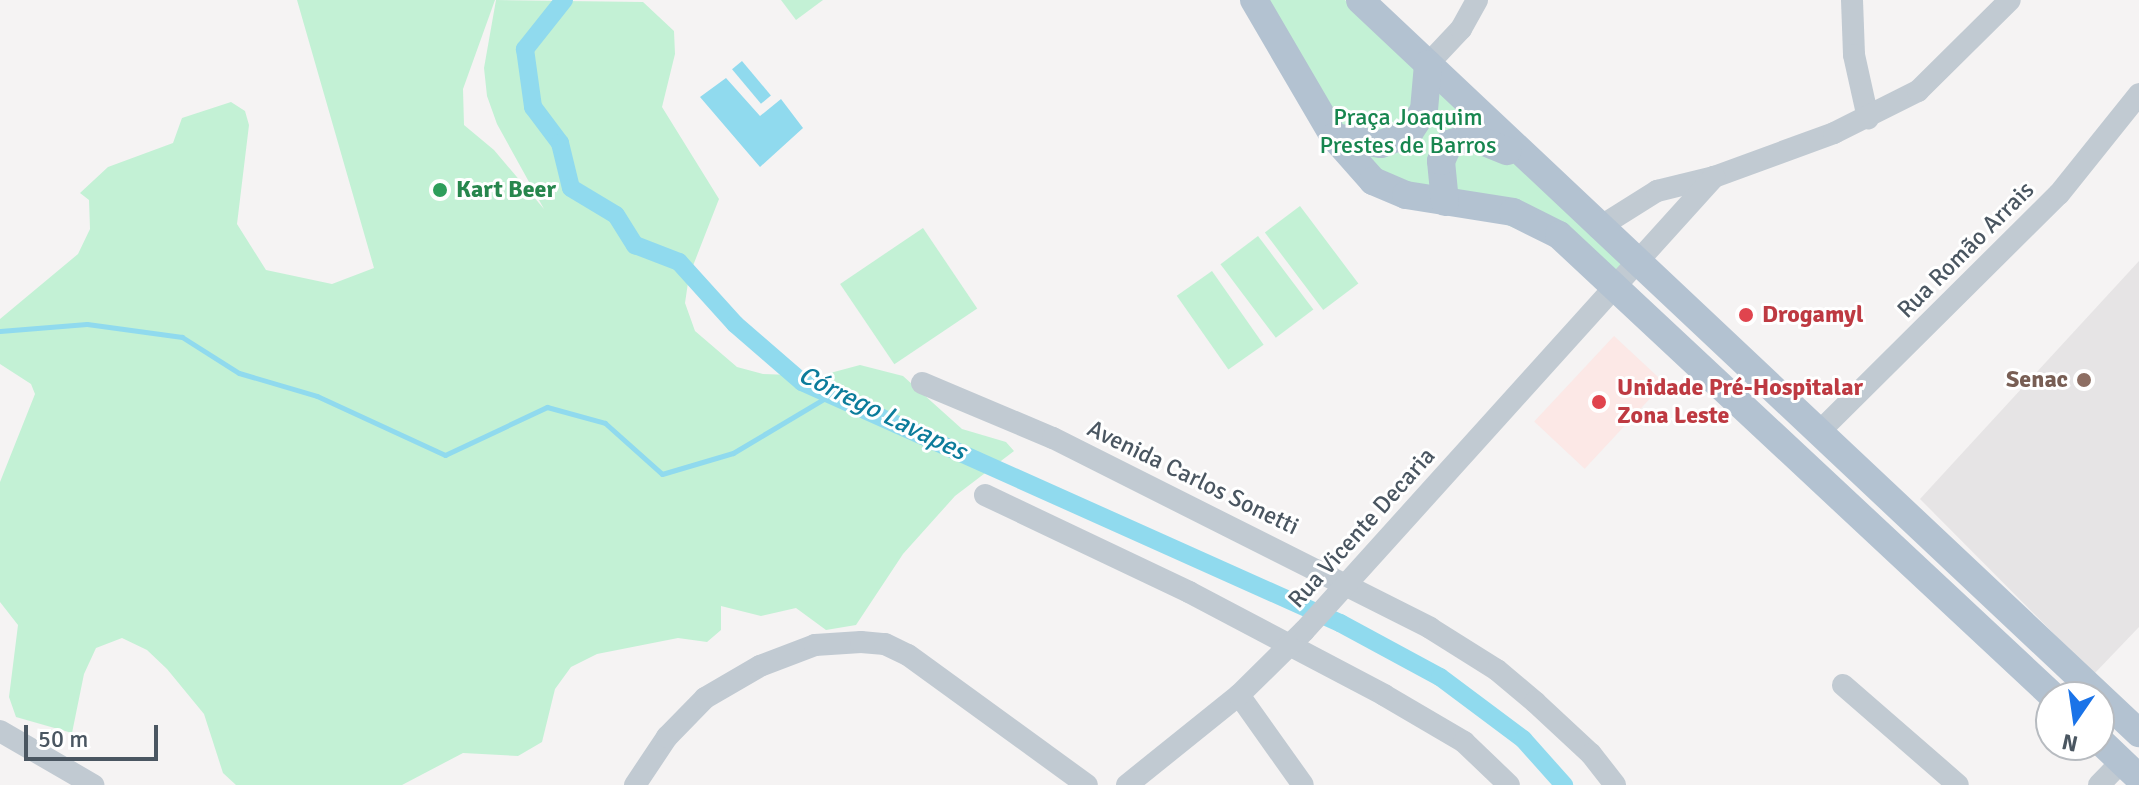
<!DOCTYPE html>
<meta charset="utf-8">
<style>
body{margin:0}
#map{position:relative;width:2139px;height:785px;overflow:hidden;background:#f5f3f3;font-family:Signika,sans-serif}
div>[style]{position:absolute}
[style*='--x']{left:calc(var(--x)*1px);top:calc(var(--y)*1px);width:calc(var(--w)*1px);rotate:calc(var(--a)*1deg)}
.education>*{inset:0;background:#e6e4e5}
.medical>*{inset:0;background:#fce8e6;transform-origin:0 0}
.green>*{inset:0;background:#c3f1d5;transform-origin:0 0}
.water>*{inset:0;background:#90daee;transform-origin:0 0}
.stream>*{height:5px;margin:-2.5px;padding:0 2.5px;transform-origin:2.5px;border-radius:2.5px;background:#90daee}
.canal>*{height:18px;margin:-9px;padding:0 9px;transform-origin:9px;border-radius:9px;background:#90daee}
.minor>*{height:22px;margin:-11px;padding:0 11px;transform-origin:11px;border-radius:11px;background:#c1cad2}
.major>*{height:28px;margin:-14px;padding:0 14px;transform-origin:14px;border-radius:14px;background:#b3c2d1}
.dots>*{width:22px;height:22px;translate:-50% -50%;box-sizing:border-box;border:4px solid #fff;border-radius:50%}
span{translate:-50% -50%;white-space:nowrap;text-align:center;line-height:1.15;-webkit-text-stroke:6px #fff;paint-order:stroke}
.park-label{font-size:24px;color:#17864f}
.leisure-label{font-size:24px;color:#27864d;font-weight:700}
.left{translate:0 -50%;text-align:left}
.street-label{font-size:24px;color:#4a5661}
.health-label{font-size:24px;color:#be3a42;font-weight:700}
.education-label{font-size:24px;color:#785e54;font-weight:700}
.right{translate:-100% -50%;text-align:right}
.water-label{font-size:26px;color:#0c7c9b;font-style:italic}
.north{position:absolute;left:2035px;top:681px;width:80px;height:80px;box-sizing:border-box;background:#fff;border:2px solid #b7bbc0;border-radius:50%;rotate:193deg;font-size:22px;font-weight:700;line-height:32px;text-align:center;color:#4a5661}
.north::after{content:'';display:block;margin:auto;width:28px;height:36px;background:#1a73e8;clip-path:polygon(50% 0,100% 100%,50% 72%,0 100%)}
.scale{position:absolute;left:24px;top:725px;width:134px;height:36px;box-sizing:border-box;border:4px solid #4a5661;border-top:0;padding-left:10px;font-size:24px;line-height:28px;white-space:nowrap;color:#4a5661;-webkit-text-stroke:6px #fff;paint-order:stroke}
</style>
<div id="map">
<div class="education">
<div style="clip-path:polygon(2139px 261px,2139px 627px,2094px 674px,1920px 499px)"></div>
</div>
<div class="medical">
<div style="left:1614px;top:336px;width:69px;height:117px;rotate:43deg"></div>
</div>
<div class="green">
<div style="clip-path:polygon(297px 0,495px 0,463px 89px,464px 125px,494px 150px,544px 209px,497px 124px,487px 96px,484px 68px,496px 0,643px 2px,674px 31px,675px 54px,662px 107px,719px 199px,689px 276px,685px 303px,695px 331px,737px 367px,763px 374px,819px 376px,860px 365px,903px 376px,962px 429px,1006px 442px,1014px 451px,955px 496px,903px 554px,856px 625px,826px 630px,796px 608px,761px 616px,721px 606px,721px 630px,707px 642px,678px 638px,597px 654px,571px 667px,555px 689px,542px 742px,518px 756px,463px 753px,402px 785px,236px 785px,223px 773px,204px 714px,167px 669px,147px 650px,122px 638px,96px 648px,84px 674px,72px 733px,16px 717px,9px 697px,18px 625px,0 602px,0 482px,35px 394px,31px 384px,0 364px,0 319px,78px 254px,90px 229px,89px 200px,80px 193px,108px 167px,173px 143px,182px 118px,231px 102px,245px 111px,249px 125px,237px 224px,266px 270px,332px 284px,374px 268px)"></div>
<div style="clip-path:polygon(781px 0,823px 0,796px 20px)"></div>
<div style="clip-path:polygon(1263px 0,1345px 0,1623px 264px,1615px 271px,1369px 166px)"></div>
<div style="left:1300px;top:206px;width:97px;height:44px;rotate:53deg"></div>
<div style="left:923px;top:228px;width:97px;height:100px;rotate:56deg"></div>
<div style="left:1258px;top:236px;width:92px;height:47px;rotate:53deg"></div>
<div style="left:1212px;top:271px;width:90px;height:43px;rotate:55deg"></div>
</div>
<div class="water">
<div style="left:742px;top:61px;width:45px;height:13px;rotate:50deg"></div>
<div style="clip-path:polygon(726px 78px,760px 116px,781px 99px,803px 128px,760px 167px,700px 97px)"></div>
</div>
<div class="stream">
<div style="--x:0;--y:331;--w:87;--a:-4.6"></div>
<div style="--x:87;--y:324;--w:96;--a:7.8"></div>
<div style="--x:182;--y:337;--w:67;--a:32.3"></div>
<div style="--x:239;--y:373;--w:81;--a:16.4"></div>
<div style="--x:317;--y:396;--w:141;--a:24.7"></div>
<div style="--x:445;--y:455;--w:113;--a:-25.2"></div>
<div style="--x:547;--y:407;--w:60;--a:15.4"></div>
<div style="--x:605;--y:423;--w:76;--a:41.8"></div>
<div style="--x:662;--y:474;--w:74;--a:-16.5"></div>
<div style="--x:733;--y:453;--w:115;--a:-30.8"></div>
</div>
<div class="canal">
<div style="--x:564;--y:0;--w:63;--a:128.5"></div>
<div style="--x:525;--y:49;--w:59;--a:82.1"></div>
<div style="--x:533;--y:107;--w:45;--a:53.1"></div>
<div style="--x:560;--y:143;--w:46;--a:76.3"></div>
<div style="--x:571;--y:188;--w:52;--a:31"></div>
<div style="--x:616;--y:215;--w:36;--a:58"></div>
<div style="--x:635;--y:245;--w:47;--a:21.1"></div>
<div style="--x:679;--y:262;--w:84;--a:47.9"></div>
<div style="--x:735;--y:324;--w:89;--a:40.9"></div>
<div style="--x:802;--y:382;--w:590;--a:24.13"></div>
<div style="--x:1340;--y:623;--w:114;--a:28.4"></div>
<div style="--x:1440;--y:677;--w:104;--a:36.8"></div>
<div style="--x:1523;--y:739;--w:62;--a:48.3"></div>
</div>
<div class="minor">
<div style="--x:1852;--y:0;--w:55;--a:87.9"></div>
<div style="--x:1854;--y:55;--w:65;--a:77.5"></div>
<div style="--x:1428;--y:64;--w:48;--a:-46.7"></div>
<div style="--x:1461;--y:29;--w:33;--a:-61"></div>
<div style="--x:1598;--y:228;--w:70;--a:-32.1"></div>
<div style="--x:1657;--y:191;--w:59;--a:-13.8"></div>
<div style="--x:1714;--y:177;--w:128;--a:-20.1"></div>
<div style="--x:1834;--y:133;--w:94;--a:-26.6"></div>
<div style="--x:1918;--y:91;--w:129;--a:-44.7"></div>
<div style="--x:922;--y:383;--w:142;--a:22.8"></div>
<div style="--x:1053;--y:438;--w:422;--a:26.7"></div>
<div style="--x:1430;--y:628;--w:79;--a:32.1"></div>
<div style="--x:1497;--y:670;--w:50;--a:40.1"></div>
<div style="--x:1535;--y:702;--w:76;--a:42.9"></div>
<div style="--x:1591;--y:754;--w:39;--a:52"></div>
<div style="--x:1818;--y:433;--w:339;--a:-44.8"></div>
<div style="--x:2059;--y:194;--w:128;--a:-51.3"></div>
<div style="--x:985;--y:495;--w:226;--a:25.4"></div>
<div style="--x:1189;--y:592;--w:221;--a:27.8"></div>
<div style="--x:1384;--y:695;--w:93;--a:30.4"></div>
<div style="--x:1464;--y:742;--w:62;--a:43.7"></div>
<div style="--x:1843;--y:685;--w:152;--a:41"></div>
<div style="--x:1239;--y:695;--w:110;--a:54.6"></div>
<div style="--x:0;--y:731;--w:108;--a:30.1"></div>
<div style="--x:635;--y:785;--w:58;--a:-56.3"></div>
<div style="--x:667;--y:737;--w:54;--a:-45.7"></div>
<div style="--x:705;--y:698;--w:64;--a:-30.2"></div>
<div style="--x:760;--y:666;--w:59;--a:-20.9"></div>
<div style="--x:815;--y:645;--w:46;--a:-3.7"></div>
<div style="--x:861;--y:642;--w:24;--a:5"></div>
<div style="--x:885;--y:644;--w:25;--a:26"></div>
<div style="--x:908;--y:655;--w:221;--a:36"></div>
<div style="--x:1127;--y:785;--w:144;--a:-38.8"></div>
<div style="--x:1239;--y:695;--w:91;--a:-44.6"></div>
<div style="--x:1304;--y:631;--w:612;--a:-47.92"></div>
<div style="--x:2099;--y:785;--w:33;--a:-46"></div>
</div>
<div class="major">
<div style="--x:1254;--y:0;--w:159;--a:59.7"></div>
<div style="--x:1334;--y:137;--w:59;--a:48.4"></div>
<div style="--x:1373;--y:181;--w:36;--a:23"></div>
<div style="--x:1406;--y:195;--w:108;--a:9"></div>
<div style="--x:1513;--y:212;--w:51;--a:26.6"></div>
<div style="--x:1559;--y:235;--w:677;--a:43.03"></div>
<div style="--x:1360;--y:0;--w:1070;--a:43.26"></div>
<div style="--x:1334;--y:137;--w:48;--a:8.5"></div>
<div style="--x:1381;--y:144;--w:30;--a:-21"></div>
<div style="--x:1409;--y:133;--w:27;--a:-57"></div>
<div style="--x:1424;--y:110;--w:46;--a:-85"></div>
<div style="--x:1445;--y:202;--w:41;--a:-95.6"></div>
<div style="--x:1441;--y:161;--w:19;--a:-65"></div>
<div style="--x:1449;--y:144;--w:24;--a:-17"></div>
<div style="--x:1472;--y:137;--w:38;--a:22"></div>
<div style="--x:2099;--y:740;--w:55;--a:43.5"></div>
</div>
<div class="dots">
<div style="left:440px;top:190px;background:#2e9e5b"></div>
<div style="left:1746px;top:315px;background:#e0444e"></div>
<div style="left:2084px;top:380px;background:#8d6e63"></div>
<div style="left:1599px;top:402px;background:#e0444e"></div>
</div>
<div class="park-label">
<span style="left:1408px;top:132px">Praça Joaquim<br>Prestes de Barros</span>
</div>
<div class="leisure-label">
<span class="left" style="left:456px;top:190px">Kart Beer</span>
</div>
<div class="street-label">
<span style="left:1966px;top:250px;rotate:-45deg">Rua Romão Arrais</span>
<span style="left:1193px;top:478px;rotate:26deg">Avenida Carlos Sonetti</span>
<span style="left:1362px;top:528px;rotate:-48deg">Rua Vicente Decaria</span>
</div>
<div class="health-label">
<span class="left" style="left:1762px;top:315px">Drogamyl</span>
<span class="left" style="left:1617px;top:402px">Unidade Pré-Hospitalar<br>Zona Leste</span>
</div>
<div class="education-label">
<span class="right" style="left:2068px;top:380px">Senac</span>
</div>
<div class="water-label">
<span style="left:882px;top:414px;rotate:26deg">Córrego Lavapes</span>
</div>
<div class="north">N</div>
<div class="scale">50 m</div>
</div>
